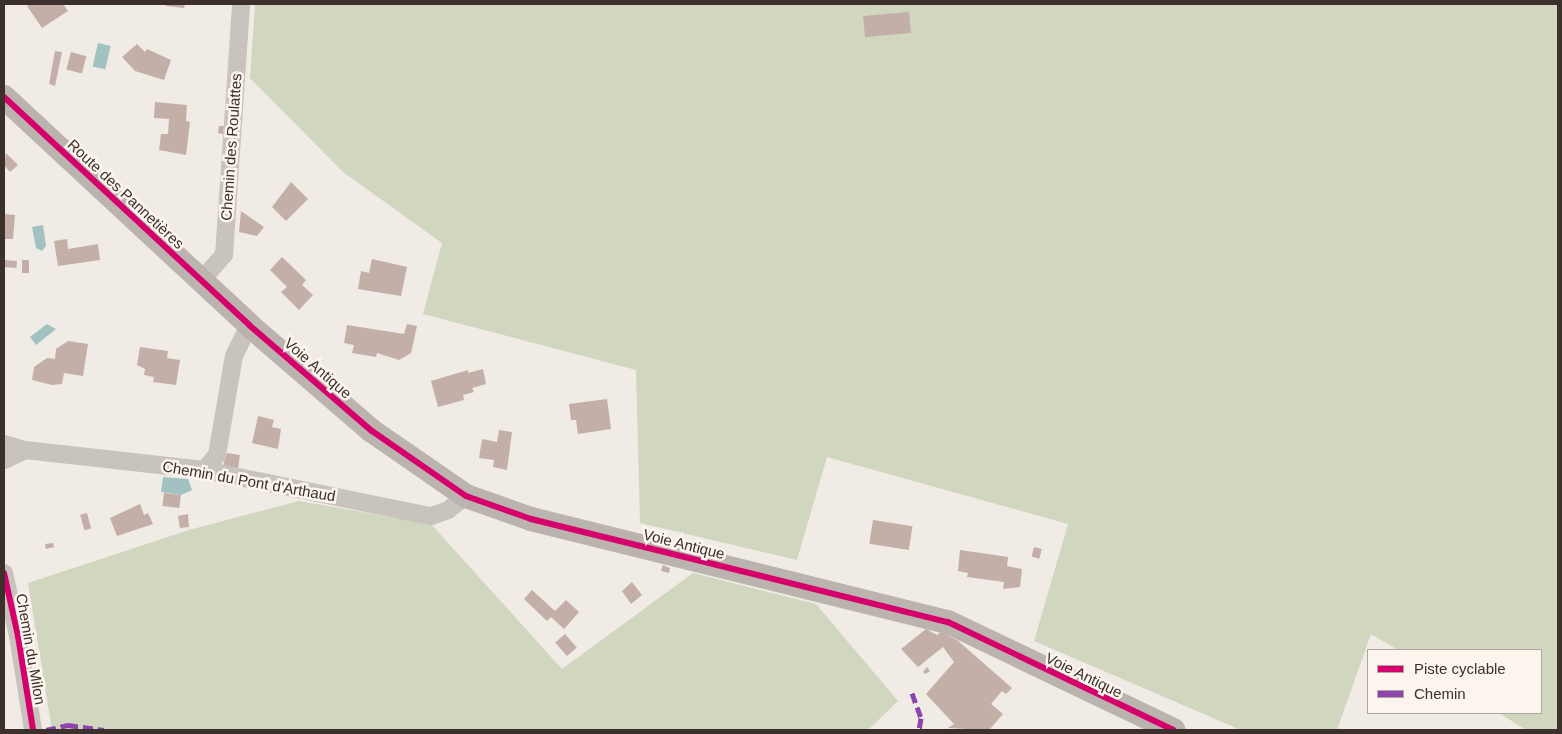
<!DOCTYPE html>
<meta charset="utf-8">
<style>
body{margin:0}
#map{position:relative;width:1562px;height:734px;overflow:hidden;background:#f0ebe5;font-family:Arial,sans-serif}
div>[style]{position:absolute}
[style*='--x']{left:calc(var(--x)*1px);top:calc(var(--y)*1px);width:calc(var(--w)*1px);rotate:calc(var(--a)*1deg)}
.green>*{inset:0;background:#d1d6bf}
.water>*{inset:0;background:#a1c2c1;transform-origin:0 0}
.building>*{inset:0;background:#c3afa7;transform-origin:0 0}
.street>*{height:18px;margin:-9px;padding:0 9px;transform-origin:9px;border-radius:9px;background:#c9c3be}
.secondary>*{height:24px;margin:-12px;padding:0 12px;transform-origin:12px;border-radius:12px;background:#bab3ae}
.quiet>*{height:5px;margin-top:-2.5px;transform-origin:0;background:repeating-linear-gradient(90deg,#8e44ad 0 10px,transparent 0 15px)}
.cycleway>*{height:6px;margin:-3px;padding:0 3px;transform-origin:3px;border-radius:3px;background:#d6006c}
span{translate:-50% -50%;white-space:nowrap;text-align:center;line-height:1.15;-webkit-text-stroke:5px #fbf5ee;paint-order:stroke}
.street-label{font-size:15px;color:#3b302b}
.frame{position:absolute;inset:0;border:5px solid #3b302b;pointer-events:none}
.legend{position:absolute;left:1367px;top:649px;width:175px;height:65px;box-sizing:border-box;background:#fbf5ee;border:1px solid #aea6a0;margin:0;padding:6px 9px;list-style:none;font-size:15px;color:#3b302b}
.legend li{display:flex;align-items:center;gap:10px;height:25px}
.legend b{width:25px;border:1px solid #aea6a0}
</style>
<div id="map">
<div class="green">
<div style="clip-path:polygon(255px 4px,1558px 4px,1558px 730px,1526px 730px,1499px 713px,1541px 713px,1541px 650px,1398px 650px,1371px 634px,1337px 730px,1241px 730px,1034px 641px,1068px 524px,827px 457px,797px 560px,640px 523px,636px 370px,423px 314px,442px 243px,343px 172px,250px 78px)"></div>
<div style="clip-path:polygon(299px 501px,431px 524px,562px 669px,693px 573px,816px 604px,898px 701px,868px 730px,52px 730px,28px 583px,189px 530px)"></div>
</div>
<div class="water">
<div style="left:98px;top:43px;width:13px;height:24px;rotate:13deg"></div>
<div style="clip-path:polygon(43px 225px,46px 246px,42px 251px,36px 248px,32px 227px)"></div>
<div style="clip-path:polygon(47px 324px,56px 329px,36px 345px,30px 337px)"></div>
<div style="clip-path:polygon(163px 477px,188px 479px,192px 490px,181px 495px,161px 492px)"></div>
</div>
<div class="building">
<div style="clip-path:polygon(31px 4px,63px 4px,68px 11px,42px 28px,27px 6px)"></div>
<div style="clip-path:polygon(166px 4px,185px 4px,184px 8px,166px 6px)"></div>
<div style="left:909px;top:12px;width:21px;height:46px;rotate:85deg"></div>
<div style="clip-path:polygon(137px 44px,145px 52px,147px 49px,171px 60px,164px 80px,135px 71px,122px 57px)"></div>
<div style="clip-path:polygon(55px 51px,62px 52px,55px 86px,49px 84px)"></div>
<div style="left:71px;top:52px;width:16px;height:18px;rotate:15deg"></div>
<div style="clip-path:polygon(155px 102px,187px 105px,186px 121px,190px 122px,186px 155px,159px 150px,161px 134px,168px 134px,169px 119px,154px 118px)"></div>
<div style="clip-path:polygon(219px 126px,224px 126px,223px 134px,218px 133px)"></div>
<div style="clip-path:polygon(6px 153px,18px 165px,10px 172px,4px 165px)"></div>
<div style="clip-path:polygon(291px 182px,308px 199px,286px 221px,272px 207px)"></div>
<div style="clip-path:polygon(241px 211px,264px 227px,257px 236px,239px 232px)"></div>
<div style="clip-path:polygon(4px 214px,15px 215px,13px 239px,4px 239px)"></div>
<div style="clip-path:polygon(67px 239px,68px 249px,98px 244px,100px 260px,58px 266px,54px 241px)"></div>
<div style="clip-path:polygon(282px 257px,306px 280px,302px 285px,313px 295px,299px 310px,281px 292px,287px 287px,270px 270px)"></div>
<div style="clip-path:polygon(372px 259px,407px 267px,401px 296px,358px 289px,361px 271px,369px 273px)"></div>
<div style="left:4px;top:260px;width:13px;height:7px;rotate:4deg"></div>
<div style="left:22px;top:260px;width:7px;height:13px"></div>
<div style="clip-path:polygon(407px 324px,417px 326px,411px 353px,399px 360px,377px 353px,376px 357px,352px 353px,354px 345px,344px 343px,347px 325px,404px 334px)"></div>
<div style="clip-path:polygon(68px 341px,88px 344px,83px 376px,64px 373px,62px 384px,52px 385px,32px 380px,34px 367px,47px 358px,55px 359px,56px 349px)"></div>
<div style="clip-path:polygon(140px 347px,168px 351px,167px 358px,180px 360px,176px 385px,153px 382px,154px 377px,144px 375px,145px 369px,137px 365px)"></div>
<div style="clip-path:polygon(483px 369px,486px 384px,472px 388px,474px 392px,463px 395px,464px 400px,438px 407px,431px 381px,468px 370px,468px 373px)"></div>
<div style="clip-path:polygon(607px 399px,611px 429px,578px 434px,576px 420px,571px 420px,569px 404px)"></div>
<div style="clip-path:polygon(258px 416px,274px 420px,272px 427px,281px 429px,278px 449px,252px 443px)"></div>
<div style="clip-path:polygon(499px 430px,512px 432px,507px 470px,493px 467px,494px 460px,479px 458px,482px 439px,497px 442px)"></div>
<div style="clip-path:polygon(227px 453px,240px 455px,238px 469px,223px 466px)"></div>
<div style="left:164px;top:493px;width:17px;height:13px;rotate:7deg"></div>
<div style="clip-path:polygon(140px 504px,144px 515px,148px 513px,153px 524px,117px 536px,110px 518px)"></div>
<div style="left:87px;top:513px;width:16px;height:7px;rotate:75deg"></div>
<div style="clip-path:polygon(188px 514px,189px 527px,180px 528px,178px 516px)"></div>
<div style="left:873px;top:520px;width:40px;height:24px;rotate:9deg"></div>
<div style="clip-path:polygon(53px 543px,54px 547px,46px 549px,45px 544px)"></div>
<div style="left:1034px;top:547px;width:8px;height:10px;rotate:14deg"></div>
<div style="clip-path:polygon(960px 550px,1008px 557px,1007px 566px,1022px 569px,1020px 587px,1003px 589px,1004px 582px,967px 577px,968px 573px,958px 571px)"></div>
<div style="clip-path:polygon(663px 565px,670px 568px,669px 573px,661px 571px)"></div>
<div style="clip-path:polygon(632px 582px,642px 595px,631px 604px,622px 591px)"></div>
<div style="clip-path:polygon(532px 590px,555px 611px,566px 600px,579px 612px,564px 629px,551px 617px,547px 621px,524px 599px)"></div>
<div style="clip-path:polygon(926px 629px,937px 635px,941px 632px,957px 640px,1012px 688px,1006px 694px,1002px 691px,991px 704px,1003px 714px,989px 730px,948px 728px,954px 724px,926px 694px,954px 662px,943px 647px,918px 667px,901px 649px)"></div>
<div style="left:565px;top:634px;width:18px;height:13px;rotate:49deg"></div>
<div style="clip-path:polygon(927px 667px,930px 671px,925px 674px,923px 672px)"></div>
</div>
<div class="street">
<div style="--x:201;--y:281;--w:35;--a:-49"></div>
<div style="--x:224;--y:255;--w:252;--a:-86.1"></div>
<div style="--x:4;--y:444;--w:22;--a:16"></div>
<div style="--x:25;--y:450;--w:180;--a:6.4"></div>
<div style="--x:204;--y:470;--w:232;--a:11.5"></div>
<div style="--x:431;--y:516;--w:18;--a:-19"></div>
<div style="--x:448;--y:510;--w:23;--a:-38"></div>
<div style="--x:4;--y:460;--w:23;--a:-25"></div>
<div style="--x:204;--y:470;--w:20;--a:-49"></div>
<div style="--x:217;--y:455;--w:100;--a:-80.3"></div>
<div style="--x:234;--y:356;--w:34;--a:-64"></div>
<div style="--x:4;--y:573;--w:65;--a:77.5"></div>
<div style="--x:18;--y:636;--w:95;--a:80.9"></div>
</div>
<div class="secondary">
<div style="--x:4;--y:97;--w:335;--a:42.9"></div>
<div style="--x:249;--y:325;--w:162;--a:40.8"></div>
<div style="--x:372;--y:431;--w:114;--a:34.7"></div>
<div style="--x:466;--y:496;--w:69;--a:19.5"></div>
<div style="--x:531;--y:519;--w:430;--a:13.9"></div>
<div style="--x:948;--y:622;--w:250;--a:25.6"></div>
</div>
<div class="quiet">
<div style="--x:912;--y:693;--w:27;--a:70"></div>
<div style="--x:921;--y:718;--w:12;--a:99"></div>
<div style="--x:46;--y:730;--w:23;--a:-13"></div>
<div style="--x:68;--y:725;--w:36;--a:8"></div>
</div>
<div class="cycleway">
<div style="--x:4;--y:97;--w:335;--a:42.9"></div>
<div style="--x:249;--y:325;--w:162;--a:40.8"></div>
<div style="--x:372;--y:431;--w:114;--a:34.7"></div>
<div style="--x:466;--y:496;--w:69;--a:19.5"></div>
<div style="--x:531;--y:519;--w:430;--a:13.9"></div>
<div style="--x:948;--y:622;--w:250;--a:25.6"></div>
<div style="--x:4;--y:573;--w:65;--a:77.5"></div>
<div style="--x:18;--y:636;--w:95;--a:80.9"></div>
</div>
<div class="street-label">
<span style="left:231px;top:147px;rotate:-86deg">Chemin des Roulattes</span>
<span style="left:126px;top:194px;rotate:43deg">Route des Pannetières</span>
<span style="left:318px;top:368px;rotate:41deg">Voie Antique</span>
<span style="left:249px;top:481px;rotate:10deg">Chemin du Pont d'Arthaud</span>
<span style="left:684px;top:544px;rotate:14deg">Voie Antique</span>
<span style="left:31px;top:649px;rotate:80deg">Chemin du Milon</span>
<span style="left:1084px;top:675px;rotate:26deg">Voie Antique</span>
</div>
<div class="frame"></div>
<ul class="legend">
<li><b style="height:6px;background:#d6006c"></b>Piste cyclable</li>
<li><b style="height:6px;background:#8e44ad"></b>Chemin</li>
</ul>
</div>
